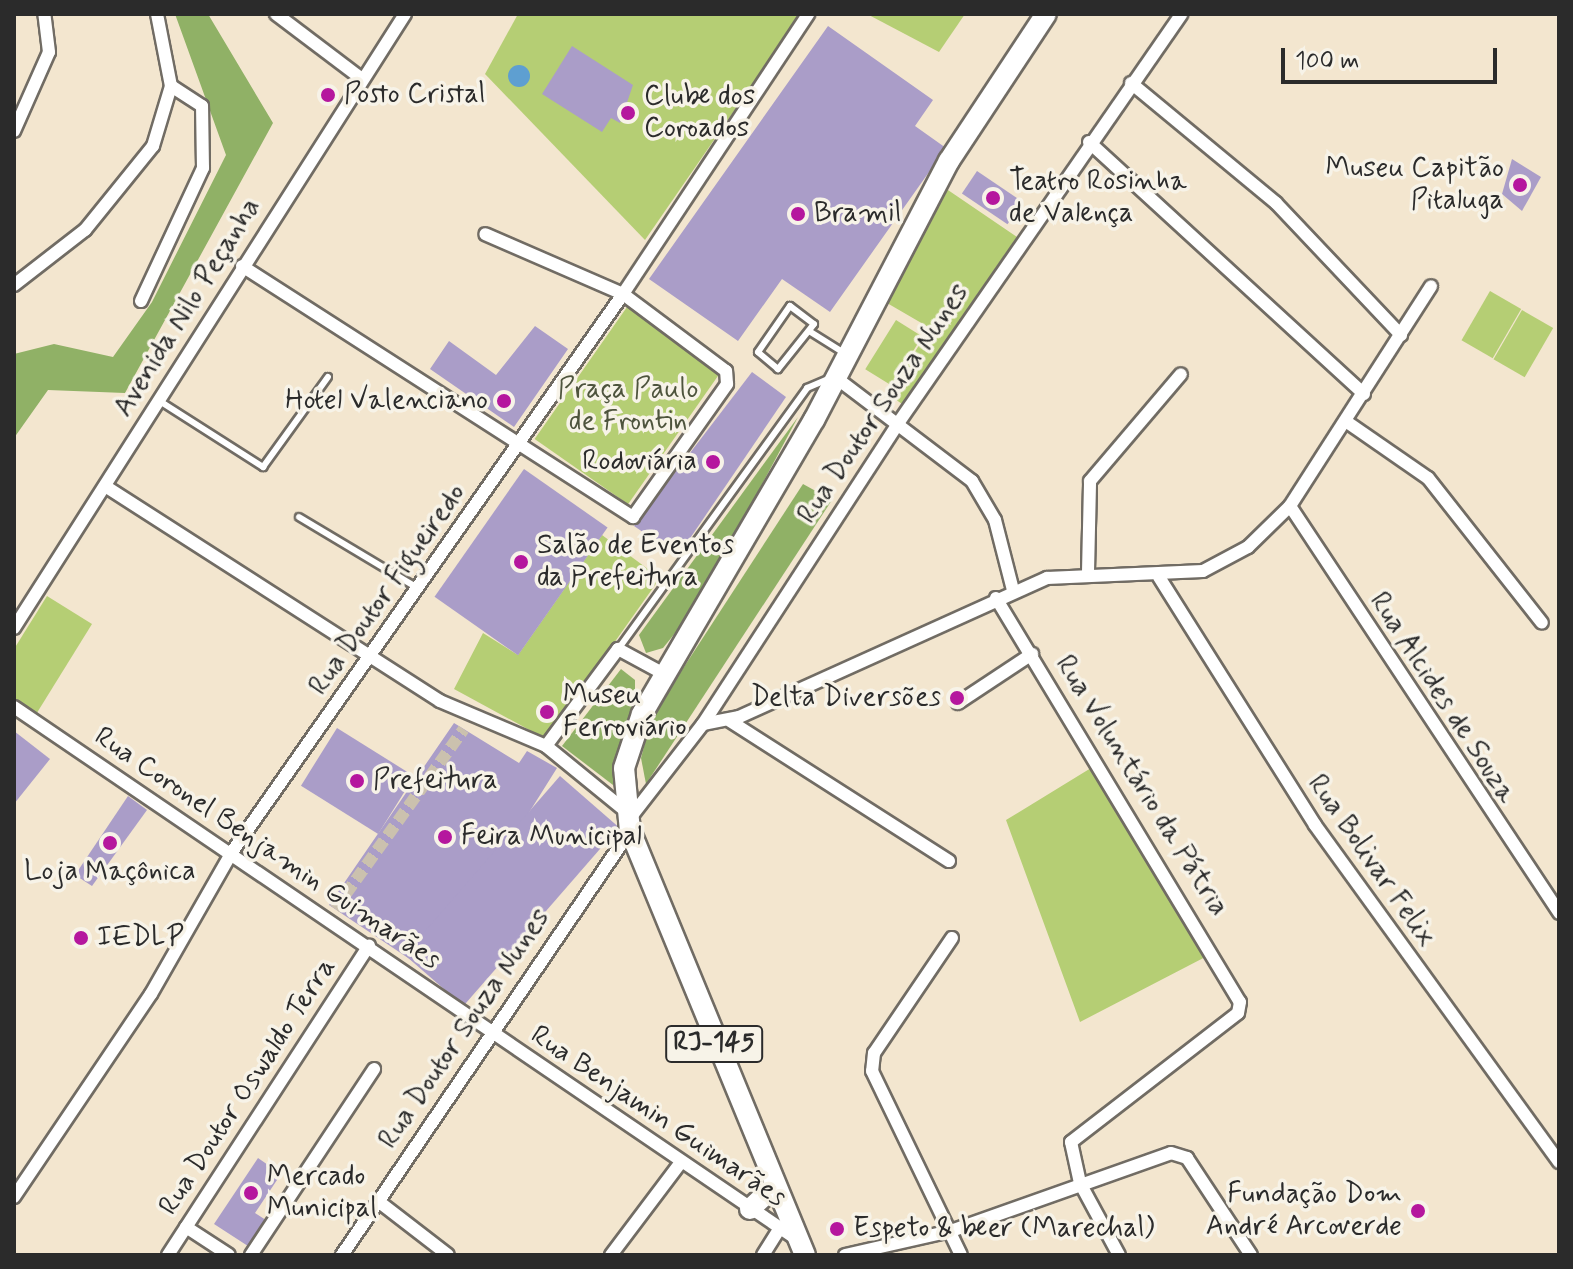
<!DOCTYPE html>
<meta charset="utf-8">
<style>
body{margin:0}
#map{position:relative;width:1573px;height:1269px;overflow:hidden;background:#f3e6cf;font-family:Mynerve,sans-serif}
div>[style]{position:absolute}
[style*='--x']{left:calc(var(--x)*1px);top:calc(var(--y)*1px);width:calc(var(--w)*1px);rotate:calc(var(--a)*1deg)}
.green>*{inset:0;background:#b5ce74;transform-origin:0 0}
.forest>*{inset:0;background:#90b166}
.water>*{inset:0;background:#5e9fd1}
.round{border-radius:50%}
.building>*{inset:0;background:#aa9dc8;transform-origin:0 0}
.street-tunnel>*{height:12px;margin-top:-6px;transform-origin:0;background:repeating-linear-gradient(90deg,#cbc1ae 0 12px,transparent 0 18px)}
.roads{filter:drop-shadow(2px 0 #716c64) drop-shadow(-2px 0 #716c64) drop-shadow(0 2px #716c64) drop-shadow(0 -2px #716c64)}
.lane>*{height:6px;margin:-3px;padding:0 3px;transform-origin:3px;border-radius:3px;background:#fff}
.street>*{height:12px;margin:-6px;padding:0 6px;transform-origin:6px;border-radius:6px;background:#fff}
.primary>*{height:20px;margin:-10px;padding:0 10px;transform-origin:10px;border-radius:10px;background:#fff}
.dots>*{width:22px;height:22px;translate:-50% -50%;box-sizing:border-box;border:4px solid #f7f3e8;border-radius:50%}
span{translate:-50% -50%;white-space:nowrap;text-align:center;line-height:1.15;-webkit-text-stroke:7px #f7f3e8;paint-order:stroke}
.shield-label span{padding:2px 6px;background:#f7f3e8;border:2px solid;border-radius:6px;-webkit-text-stroke-width:0}
.shield-label{font-size:26px;color:#2b2b2b;font-weight:700}
.poi-label{font-size:28px;color:#2b2b2b}
.left{translate:0 -50%;text-align:left}
.right{translate:-100% -50%;text-align:right}
.street-label{font-size:28px;color:#2b2b2b}
.park-label{font-size:28px;color:#4e543d}
.frame{position:absolute;inset:0;border:16px solid #2b2b2b;pointer-events:none}
.scale{position:absolute;left:1281px;top:48px;width:216px;height:36px;box-sizing:border-box;border:4px solid #2b2b2b;border-top:0;padding-left:10px;font-size:24px;line-height:28px;white-space:nowrap;color:#2b2b2b;-webkit-text-stroke:6px #f7f3e8;paint-order:stroke}
</style>
<div id="map">
<div class="green">
<div style="clip-path:polygon(518px 14px,801px 14px,645px 240px,485px 74px)"></div>
<div style="clip-path:polygon(867px 14px,965px 14px,939px 52px)"></div>
<div style="clip-path:polygon(945px 188px,1017px 237px,902px 404px,888px 394px,930px 328px,887px 303px)"></div>
<div style="left:1490px;top:291px;width:36px;height:57px;rotate:30deg"></div>
<div style="left:627px;top:307px;width:114px;height:161px;rotate:35deg"></div>
<div style="left:1522px;top:310px;width:36px;height:57px;rotate:30deg"></div>
<div style="left:896px;top:320px;width:31px;height:58px;rotate:32deg"></div>
<div style="clip-path:polygon(602px 535px,660px 578px,546px 739px,454px 689px,483px 633px,518px 655px)"></div>
<div style="clip-path:polygon(47px 596px,92px 624px,35px 716px,14px 702px,14px 649px)"></div>
<div style="clip-path:polygon(1091px 768px,1200px 949px,1213px 953px,1080px 1022px,1006px 820px)"></div>
</div>
<div class="forest">
<div style="clip-path:polygon(175px 14px,208px 14px,273px 123px,125px 393px,48px 390px,14px 438px,14px 354px,54px 344px,113px 357px,152px 302px,226px 155px)"></div>
<div style="clip-path:polygon(798px 417px,697px 606px,663px 648px,646px 653px,639px 635px)"></div>
<div style="clip-path:polygon(803px 484px,832px 500px,646px 784px,641px 758px,652px 716px)"></div>
<div style="clip-path:polygon(621px 669px,635px 680px,635px 695px,613px 785px,562px 746px)"></div>
</div>
<div class="water">
<div class="round" style="left:508px;top:65px;width:22px;height:22px"></div>
</div>
<div class="building">
<div style="clip-path:polygon(828px 26px,933px 100px,915px 126px,946px 148px,830px 312px,782px 279px,738px 341px,649px 279px)"></div>
<div style="clip-path:polygon(572px 46px,633px 85px,620px 123px,611px 118px,602px 132px,542px 94px)"></div>
<div style="clip-path:polygon(1512px 159px,1541px 177px,1522px 211px,1502px 194px)"></div>
<div style="left:977px;top:171px;width:55px;height:27px;rotate:34deg"></div>
<div style="clip-path:polygon(535px 326px,568px 349px,514px 427px,430px 369px,449px 341px,496px 375px)"></div>
<div style="clip-path:polygon(752px 372px,786px 397px,678px 556px,634px 526px)"></div>
<div style="left:524px;top:469px;width:102px;height:156px;rotate:35deg"></div>
<div style="clip-path:polygon(454px 723px,519px 763px,527px 751px,557px 768px,429px 972px,329px 905px)"></div>
<div style="left:337px;top:728px;width:91px;height:68px;rotate:32deg"></div>
<div style="clip-path:polygon(14px 731px,50px 759px,14px 804px)"></div>
<div style="left:560px;top:776px;width:78px;height:237px;rotate:41deg"></div>
<div style="clip-path:polygon(128px 796px,147px 810px,92px 886px,75px 875px)"></div>
<div style="clip-path:polygon(258px 1158px,281px 1174px,255px 1213px,269px 1222px,251px 1248px,214px 1224px)"></div>
</div>
<div class="street-tunnel">
<div style="--x:335;--y:909;--w:221;--a:-54.4"></div>
</div>
<div class="roads">
<div class="lane">
<div style="--x:790;--y:306;--w:30;--a:37"></div>
<div style="--x:814;--y:324;--w:58;--a:128.7"></div>
<div style="--x:778;--y:369;--w:26;--a:-140"></div>
<div style="--x:758;--y:352;--w:56;--a:-55.2"></div>
<div style="--x:809;--y:331;--w:40;--a:32"></div>
<div style="--x:158;--y:400;--w:125;--a:32.5"></div>
<div style="--x:263;--y:467;--w:111;--a:-54.2"></div>
<div style="--x:299;--y:517;--w:136;--a:30.9"></div>
<div style="--x:619;--y:648;--w:321;--a:-54.1"></div>
<div style="--x:807;--y:388;--w:23;--a:-23"></div>
</div>
<div class="street">
<div style="--x:276;--y:14;--w:108;--a:37.1"></div>
<div style="--x:1131;--y:83;--w:188;--a:39.6"></div>
<div style="--x:1276;--y:203;--w:182;--a:46.6"></div>
<div style="--x:14;--y:131;--w:86;--a:-66.1"></div>
<div style="--x:49;--y:52;--w:38;--a:-97"></div>
<div style="--x:1089;--y:142;--w:373;--a:42.5"></div>
<div style="--x:242;--y:266;--w:465;--a:32.7"></div>
<div style="--x:633;--y:517;--w:163;--a:-54.7"></div>
<div style="--x:727;--y:384;--w:13;--a:-94"></div>
<div style="--x:726;--y:371;--w:129;--a:-143.2"></div>
<div style="--x:623;--y:294;--w:150;--a:-156.5"></div>
<div style="--x:14;--y:285;--w:90;--a:-37.8"></div>
<div style="--x:85;--y:230;--w:108;--a:-51"></div>
<div style="--x:153;--y:146;--w:63;--a:-73.3"></div>
<div style="--x:171;--y:86;--w:73;--a:-101"></div>
<div style="--x:141;--y:301;--w:147;--a:-65"></div>
<div style="--x:203;--y:168;--w:62;--a:-90.9"></div>
<div style="--x:202;--y:106;--w:37;--a:-147"></div>
<div style="--x:835;--y:377;--w:172;--a:37.2"></div>
<div style="--x:972;--y:481;--w:45;--a:59.5"></div>
<div style="--x:995;--y:520;--w:72;--a:75.6"></div>
<div style="--x:1347;--y:422;--w:98;--a:34.7"></div>
<div style="--x:1428;--y:478;--w:184;--a:51.8"></div>
<div style="--x:105;--y:486;--w:398;--a:32.7"></div>
<div style="--x:440;--y:701;--w:115;--a:23"></div>
<div style="--x:546;--y:746;--w:104;--a:39.2"></div>
<div style="--x:1290;--y:506;--w:488;--a:56.5"></div>
<div style="--x:1088;--y:572;--w:91;--a:-88.7"></div>
<div style="--x:1090;--y:481;--w:140;--a:-49.6"></div>
<div style="--x:1159;--y:577;--w:293;--a:57.8"></div>
<div style="--x:1315;--y:825;--w:416;--a:54.1"></div>
<div style="--x:996;--y:598;--w:472;--a:58.9"></div>
<div style="--x:1240;--y:1002;--w:11;--a:100"></div>
<div style="--x:1238;--y:1013;--w:211;--a:142.3"></div>
<div style="--x:1071;--y:1142;--w:42;--a:77.6"></div>
<div style="--x:1080;--y:1183;--w:82;--a:61.6"></div>
<div style="--x:14;--y:628;--w:728;--a:-57.51"></div>
<div style="--x:958;--y:703;--w:89;--a:-33.5"></div>
<div style="--x:14;--y:707;--w:948;--a:34.21"></div>
<div style="--x:730;--y:721;--w:260;--a:32.6"></div>
<div style="--x:703;--y:724;--w:37;--a:-11"></div>
<div style="--x:739;--y:717;--w:338;--a:-24.3"></div>
<div style="--x:1047;--y:578;--w:156;--a:-2.6"></div>
<div style="--x:1203;--y:571;--w:51;--a:-28.1"></div>
<div style="--x:1248;--y:547;--w:59;--a:-44.3"></div>
<div style="--x:1290;--y:506;--w:261;--a:-57.3"></div>
<div style="--x:546;--y:746;--w:121;--a:-53.4"></div>
<div style="--x:618;--y:649;--w:52;--a:28.5"></div>
<div style="--x:630;--y:818;--w:119;--a:-52.2"></div>
<div style="--x:703;--y:724;--w:360;--a:-57"></div>
<div style="--x:899;--y:422;--w:496;--a:-55.3"></div>
<div style="--x:952;--y:938;--w:139;--a:124.1"></div>
<div style="--x:874;--y:1053;--w:18;--a:96"></div>
<div style="--x:872;--y:1071;--w:204;--a:64.2"></div>
<div style="--x:14;--y:1197;--w:245;--a:-56"></div>
<div style="--x:151;--y:994;--w:163;--a:-60.3"></div>
<div style="--x:232;--y:852;--w:681;--a:-54.98"></div>
<div style="--x:623;--y:294;--w:336;--a:-56.5"></div>
<div style="--x:378;--y:1201;--w:88;--a:37.6"></div>
<div style="--x:186;--y:1227;--w:51;--a:33.1"></div>
<div style="--x:168;--y:1255;--w:369;--a:-57"></div>
<div style="--x:251;--y:1255;--w:223;--a:-56.5"></div>
<div style="--x:342;--y:1255;--w:513;--a:-55.81"></div>
<div style="--x:611;--y:1255;--w:116;--a:-53"></div>
<div style="--x:763;--y:1255;--w:31;--a:-58"></div>
<div style="--x:845;--y:1255;--w:109;--a:-12.8"></div>
<div style="--x:951;--y:1231;--w:233;--a:-19.5"></div>
<div style="--x:1171;--y:1153;--w:17;--a:17"></div>
<div style="--x:1187;--y:1158;--w:116;--a:56.6"></div>
</div>
<div class="primary">
<div style="--x:750;--y:1209;--w:34;--a:-43"></div>
<div style="--x:805;--y:1255;--w:459;--a:-112.4"></div>
<div style="--x:630;--y:831;--w:63;--a:-95.4"></div>
<div style="--x:624;--y:768;--w:57;--a:-71.6"></div>
<div style="--x:642;--y:714;--w:341;--a:-59.7"></div>
<div style="--x:814;--y:420;--w:292;--a:-62.5"></div>
<div style="--x:949;--y:161;--w:176;--a:-56.6"></div>
</div>
</div>
<div class="dots">
<div style="left:328px;top:95px;background:#b5179e"></div>
<div style="left:628px;top:113px;background:#b5179e"></div>
<div style="left:1520px;top:185px;background:#b5179e"></div>
<div style="left:993px;top:198px;background:#b5179e"></div>
<div style="left:798px;top:214px;background:#b5179e"></div>
<div style="left:504px;top:401px;background:#b5179e"></div>
<div style="left:713px;top:462px;background:#b5179e"></div>
<div style="left:521px;top:562px;background:#b5179e"></div>
<div style="left:957px;top:698px;background:#b5179e"></div>
<div style="left:547px;top:712px;background:#b5179e"></div>
<div style="left:357px;top:781px;background:#b5179e"></div>
<div style="left:445px;top:837px;background:#b5179e"></div>
<div style="left:110px;top:843px;background:#b5179e"></div>
<div style="left:81px;top:938px;background:#b5179e"></div>
<div style="left:251px;top:1193px;background:#b5179e"></div>
<div style="left:1418px;top:1211px;background:#b5179e"></div>
<div style="left:837px;top:1229px;background:#b5179e"></div>
</div>
<div class="shield-label">
<span style="left:714px;top:1044px">RJ-145</span>
</div>
<div class="poi-label">
<span class="left" style="left:344px;top:95px">Posto Cristal</span>
<span class="left" style="left:644px;top:113px">Clube dos<br>Coroados</span>
<span class="right" style="left:1504px;top:185px">Museu Capitão<br>Pitaluga</span>
<span class="left" style="left:1009px;top:198px">Teatro Rosinha<br>de Valença</span>
<span class="left" style="left:814px;top:214px">Bramil</span>
<span class="right" style="left:488px;top:401px">Hotel Valenciano</span>
<span class="right" style="left:697px;top:462px">Rodoviária</span>
<span class="left" style="left:537px;top:562px">Salão de Eventos<br>da Prefeitura</span>
<span class="left" style="left:563px;top:712px">Museu<br>Ferroviário</span>
<span class="right" style="left:941px;top:698px">Delta Diversões</span>
<span class="left" style="left:373px;top:781px">Prefeitura</span>
<span class="left" style="left:461px;top:837px">Feira Municipal</span>
<span style="left:110px;top:872px">Loja Maçônica</span>
<span class="left" style="left:97px;top:938px">IEDLP</span>
<span class="left" style="left:267px;top:1193px">Mercado<br>Municipal</span>
<span class="right" style="left:1402px;top:1211px">Fundação Dom<br>André Arcoverde</span>
<span class="left" style="left:853px;top:1229px">Espeto &amp; beer (Marechal)</span>
</div>
<div class="street-label">
<span style="left:188px;top:308px;rotate:-58deg">Avenida Nilo Peçanha</span>
<span style="left:884px;top:404px;rotate:-56deg">Rua Doutor Souza Nunes</span>
<span style="left:388px;top:590px;rotate:-55deg">Rua Doutor Figueiredo</span>
<span style="left:1442px;top:698px;rotate:57deg">Rua Alcides de Souza</span>
<span style="left:1141px;top:786px;rotate:58deg">Rua Voluntário da Pátria</span>
<span style="left:267px;top:849px;rotate:34deg">Rua Coronel Benjamin Guimarães</span>
<span style="left:1371px;top:861px;rotate:55deg">Rua Bolivar Felix</span>
<span style="left:465px;top:1029px;rotate:-56deg">Rua Doutor Souza Nunes</span>
<span style="left:248px;top:1087px;rotate:-57deg">Rua Doutor Oswaldo Terra</span>
<span style="left:658px;top:1117px;rotate:34deg">Rua Benjamin Guimarães</span>
</div>
<div class="park-label">
<span style="left:628px;top:406px">Praça Paulo<br>de Frontin</span>
</div>
<div class="frame"></div>
<div class="scale">100 m</div>
</div>
